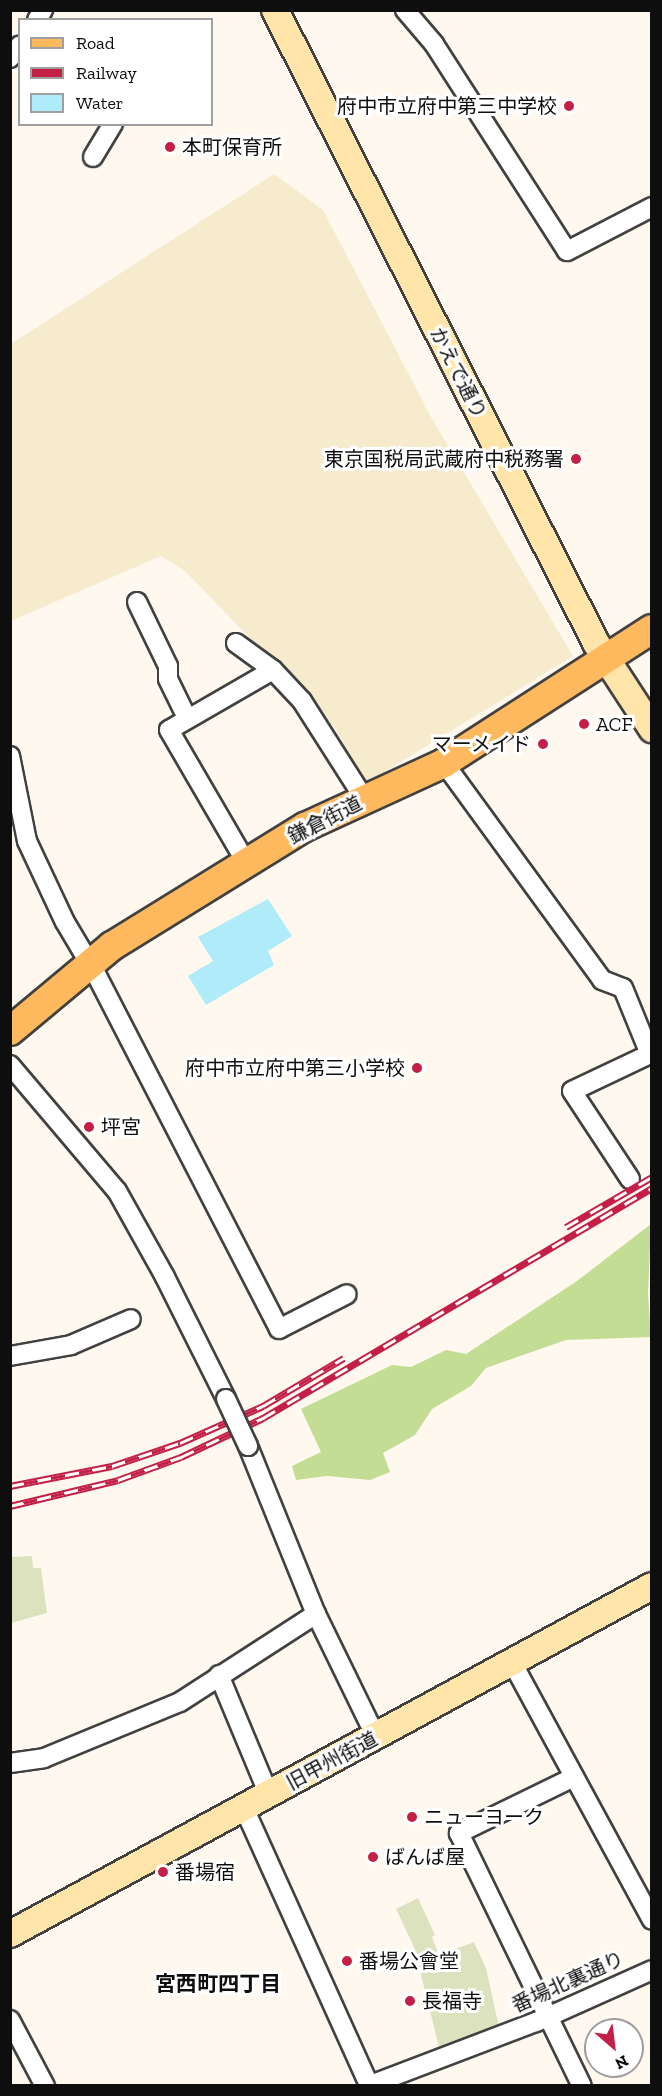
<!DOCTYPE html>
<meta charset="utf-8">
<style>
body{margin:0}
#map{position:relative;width:662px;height:2096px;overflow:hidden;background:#fff8ee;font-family:"Zilla Slab","Noto Sans JP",serif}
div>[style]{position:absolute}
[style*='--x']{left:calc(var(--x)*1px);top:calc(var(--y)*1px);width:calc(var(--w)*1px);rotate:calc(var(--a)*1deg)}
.farmland>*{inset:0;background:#f6ebcd}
.forest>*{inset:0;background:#c3dd94}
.cemetery>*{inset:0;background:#dde2be}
.water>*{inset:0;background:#b0ebf9}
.roads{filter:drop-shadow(2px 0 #414141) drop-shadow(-2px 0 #414141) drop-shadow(0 2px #414141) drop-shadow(0 -2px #414141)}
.street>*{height:18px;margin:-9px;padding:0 9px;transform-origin:9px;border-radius:9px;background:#fff}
.secondary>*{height:26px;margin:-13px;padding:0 13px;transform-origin:13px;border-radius:13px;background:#ffe5a9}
.primary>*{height:28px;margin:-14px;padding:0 14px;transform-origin:14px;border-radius:14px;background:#feb95f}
.rail>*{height:7px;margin-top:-3.5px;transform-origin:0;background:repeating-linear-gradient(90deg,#fff 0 14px,#c41f47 0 28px);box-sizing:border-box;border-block:2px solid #c41f47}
.bridges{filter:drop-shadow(2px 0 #414141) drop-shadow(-2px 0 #414141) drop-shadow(0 2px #414141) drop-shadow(0 -2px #414141)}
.street-bridge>*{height:18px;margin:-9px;padding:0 9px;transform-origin:9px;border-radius:9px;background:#fff}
.dots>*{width:16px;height:16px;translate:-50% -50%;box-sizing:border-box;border:3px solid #fff;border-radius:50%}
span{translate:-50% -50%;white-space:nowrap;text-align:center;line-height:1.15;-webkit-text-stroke:6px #fff;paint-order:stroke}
.poi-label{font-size:20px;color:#0e0e0e}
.right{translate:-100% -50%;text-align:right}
.left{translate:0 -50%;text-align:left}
.street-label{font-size:20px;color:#0e0e0e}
.neighbourhood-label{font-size:21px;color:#0e0e0e;font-weight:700}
.frame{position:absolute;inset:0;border:12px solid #0e0e0e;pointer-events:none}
.legend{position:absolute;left:18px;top:18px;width:195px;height:108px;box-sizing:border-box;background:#fff;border:2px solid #9f9f9f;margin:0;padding:8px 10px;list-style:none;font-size:18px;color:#0e0e0e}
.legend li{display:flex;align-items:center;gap:12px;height:30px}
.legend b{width:30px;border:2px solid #9f9f9f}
.north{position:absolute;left:584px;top:2018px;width:60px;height:60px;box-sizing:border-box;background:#fff;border:2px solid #9f9f9f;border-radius:50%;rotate:152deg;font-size:16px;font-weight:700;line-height:24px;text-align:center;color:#0e0e0e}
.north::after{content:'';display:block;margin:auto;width:21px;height:27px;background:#c41f47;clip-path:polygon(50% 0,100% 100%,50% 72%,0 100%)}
</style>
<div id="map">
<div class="farmland">
<div style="clip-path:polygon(274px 174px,323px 210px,431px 417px,573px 656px,366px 783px,335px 728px,298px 688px,184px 570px,161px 556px,11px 621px,11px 344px)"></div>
</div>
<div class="forest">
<div style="clip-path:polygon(651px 1224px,648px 1294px,651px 1337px,566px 1340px,486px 1368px,471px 1386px,432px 1409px,415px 1435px,383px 1453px,390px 1472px,370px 1480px,327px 1476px,296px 1480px,292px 1466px,321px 1452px,301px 1409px,392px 1365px,411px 1367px,446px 1350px,466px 1354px,577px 1281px)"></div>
</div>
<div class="cemetery">
<div style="clip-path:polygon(32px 1556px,33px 1568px,41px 1568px,47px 1613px,11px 1623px,11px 1557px)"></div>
<div style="clip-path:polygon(418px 1898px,435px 1935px,432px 1937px,439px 1955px,474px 1942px,486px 1968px,499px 2027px,439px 2047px,414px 1947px,396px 1909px)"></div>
</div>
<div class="water">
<div style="clip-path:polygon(268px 899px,292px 936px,268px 951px,274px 965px,206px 1005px,188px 976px,213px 961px,198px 937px)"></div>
</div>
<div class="roads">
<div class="street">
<div style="--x:405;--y:10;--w:45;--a:49.5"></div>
<div style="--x:434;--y:44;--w:246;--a:57.3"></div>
<div style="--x:567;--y:251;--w:96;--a:-27.4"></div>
<div style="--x:37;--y:20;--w:12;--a:-59"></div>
<div style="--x:10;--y:58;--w:16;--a:-52"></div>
<div style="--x:93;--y:157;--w:39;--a:-59"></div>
<div style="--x:137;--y:602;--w:71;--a:64.2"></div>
<div style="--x:168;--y:666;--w:13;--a:90"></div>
<div style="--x:168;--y:679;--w:43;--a:64"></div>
<div style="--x:236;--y:643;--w:46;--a:36.1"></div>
<div style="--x:273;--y:670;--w:42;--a:46.9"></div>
<div style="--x:302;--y:701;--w:117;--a:57.5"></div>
<div style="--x:10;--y:756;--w:87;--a:78.7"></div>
<div style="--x:27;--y:841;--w:89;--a:64.9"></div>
<div style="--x:65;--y:922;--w:63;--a:59.3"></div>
<div style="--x:97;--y:976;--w:397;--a:62.7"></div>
<div style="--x:279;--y:1329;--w:76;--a:-27.2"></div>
<div style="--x:444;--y:763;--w:268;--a:53.9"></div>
<div style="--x:602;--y:980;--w:22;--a:21"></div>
<div style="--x:623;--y:988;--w:71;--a:67.8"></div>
<div style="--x:247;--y:864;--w:155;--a:-120.2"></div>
<div style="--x:169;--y:730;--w:120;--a:-30"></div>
<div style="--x:10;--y:1065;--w:165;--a:49.7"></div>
<div style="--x:117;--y:1191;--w:98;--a:60.8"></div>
<div style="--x:165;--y:1277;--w:136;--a:63.4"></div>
<div style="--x:630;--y:1179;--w:105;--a:-123.4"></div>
<div style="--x:572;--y:1091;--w:89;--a:-25.4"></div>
<div style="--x:10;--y:1356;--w:62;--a:-10.2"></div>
<div style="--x:71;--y:1345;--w:65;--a:-23.4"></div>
<div style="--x:248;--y:1446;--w:181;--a:68"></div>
<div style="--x:316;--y:1614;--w:137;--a:64"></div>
<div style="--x:513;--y:1664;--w:291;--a:61.5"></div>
<div style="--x:219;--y:1675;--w:130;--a:67.4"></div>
<div style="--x:10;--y:1763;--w:34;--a:-8"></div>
<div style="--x:44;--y:1758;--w:147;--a:-22.4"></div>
<div style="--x:180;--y:1702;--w:162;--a:-32.9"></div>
<div style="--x:572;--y:1778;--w:126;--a:154"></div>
<div style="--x:459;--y:1833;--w:281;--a:64.1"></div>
<div style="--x:244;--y:1808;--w:304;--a:65.7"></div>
<div style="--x:10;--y:2020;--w:75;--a:62.1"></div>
<div style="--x:368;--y:2086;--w:180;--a:-20.9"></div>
<div style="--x:536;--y:2022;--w:127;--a:-24.1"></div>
</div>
<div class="secondary">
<div style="--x:275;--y:10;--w:710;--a:63.11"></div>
<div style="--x:596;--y:643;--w:103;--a:56.9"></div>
<div style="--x:10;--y:1934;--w:730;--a:-28.46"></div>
</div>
<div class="primary">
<div style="--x:10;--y:1031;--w:133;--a:-39.8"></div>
<div style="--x:112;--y:946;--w:227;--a:-31.7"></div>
<div style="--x:305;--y:827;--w:153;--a:-24.7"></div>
<div style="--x:444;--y:763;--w:247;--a:-32.8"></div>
</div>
</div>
<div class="rail">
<div style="--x:566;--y:1227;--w:99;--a:-30.2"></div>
<div style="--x:10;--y:1486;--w:104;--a:-11.1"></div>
<div style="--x:112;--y:1466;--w:72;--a:-18.7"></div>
<div style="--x:180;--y:1443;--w:91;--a:-24"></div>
<div style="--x:263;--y:1406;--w:94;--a:-30.7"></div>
<div style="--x:10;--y:1506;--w:111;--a:-13.5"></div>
<div style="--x:118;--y:1480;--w:67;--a:-20.1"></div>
<div style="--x:181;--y:1457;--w:91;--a:-25.4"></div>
<div style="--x:263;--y:1418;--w:452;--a:-30.6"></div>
</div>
<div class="bridges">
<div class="street-bridge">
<div style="--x:226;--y:1399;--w:52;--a:64.9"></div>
</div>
</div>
<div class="dots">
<div style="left:569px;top:106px;background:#c41f47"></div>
<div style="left:170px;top:147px;background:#c41f47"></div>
<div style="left:576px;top:459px;background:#c41f47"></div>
<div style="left:584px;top:724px;background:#c41f47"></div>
<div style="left:543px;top:744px;background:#c41f47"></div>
<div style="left:417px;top:1068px;background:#c41f47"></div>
<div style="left:89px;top:1127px;background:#c41f47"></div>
<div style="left:412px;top:1817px;background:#c41f47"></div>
<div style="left:373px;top:1857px;background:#c41f47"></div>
<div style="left:163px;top:1872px;background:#c41f47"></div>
<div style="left:347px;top:1961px;background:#c41f47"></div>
<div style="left:410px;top:2001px;background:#c41f47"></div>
</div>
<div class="poi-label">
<span class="right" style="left:557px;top:106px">府中市立府中第三中学校</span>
<span class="left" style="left:182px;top:147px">本町保育所</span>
<span class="right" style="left:564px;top:459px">東京国税局武蔵府中税務署</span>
<span class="left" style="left:596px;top:724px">ACF</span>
<span class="right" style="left:531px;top:744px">マーメイド</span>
<span class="right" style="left:405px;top:1068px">府中市立府中第三小学校</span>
<span class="left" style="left:101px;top:1127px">坪宮</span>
<span class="left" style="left:424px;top:1817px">ニューヨーク</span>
<span class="left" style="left:385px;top:1857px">ばんば屋</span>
<span class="left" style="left:175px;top:1872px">番場宿</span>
<span class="left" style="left:359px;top:1961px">番場公會堂</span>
<span class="left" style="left:422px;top:2001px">長福寺</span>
</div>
<div class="street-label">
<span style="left:458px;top:373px;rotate:63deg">かえで通り</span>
<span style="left:325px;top:820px;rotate:-27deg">鎌倉街道</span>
<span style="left:332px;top:1761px;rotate:-28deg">旧甲州街道</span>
<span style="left:568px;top:1982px;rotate:-24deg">番場北裏通り</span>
</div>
<div class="neighbourhood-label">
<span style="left:218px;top:1984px">宮西町四丁目</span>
</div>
<div class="frame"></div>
<ul class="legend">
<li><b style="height:8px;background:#feb95f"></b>Road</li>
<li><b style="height:8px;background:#c41f47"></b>Railway</li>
<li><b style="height:16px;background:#b0ebf9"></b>Water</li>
</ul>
<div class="north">N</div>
</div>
